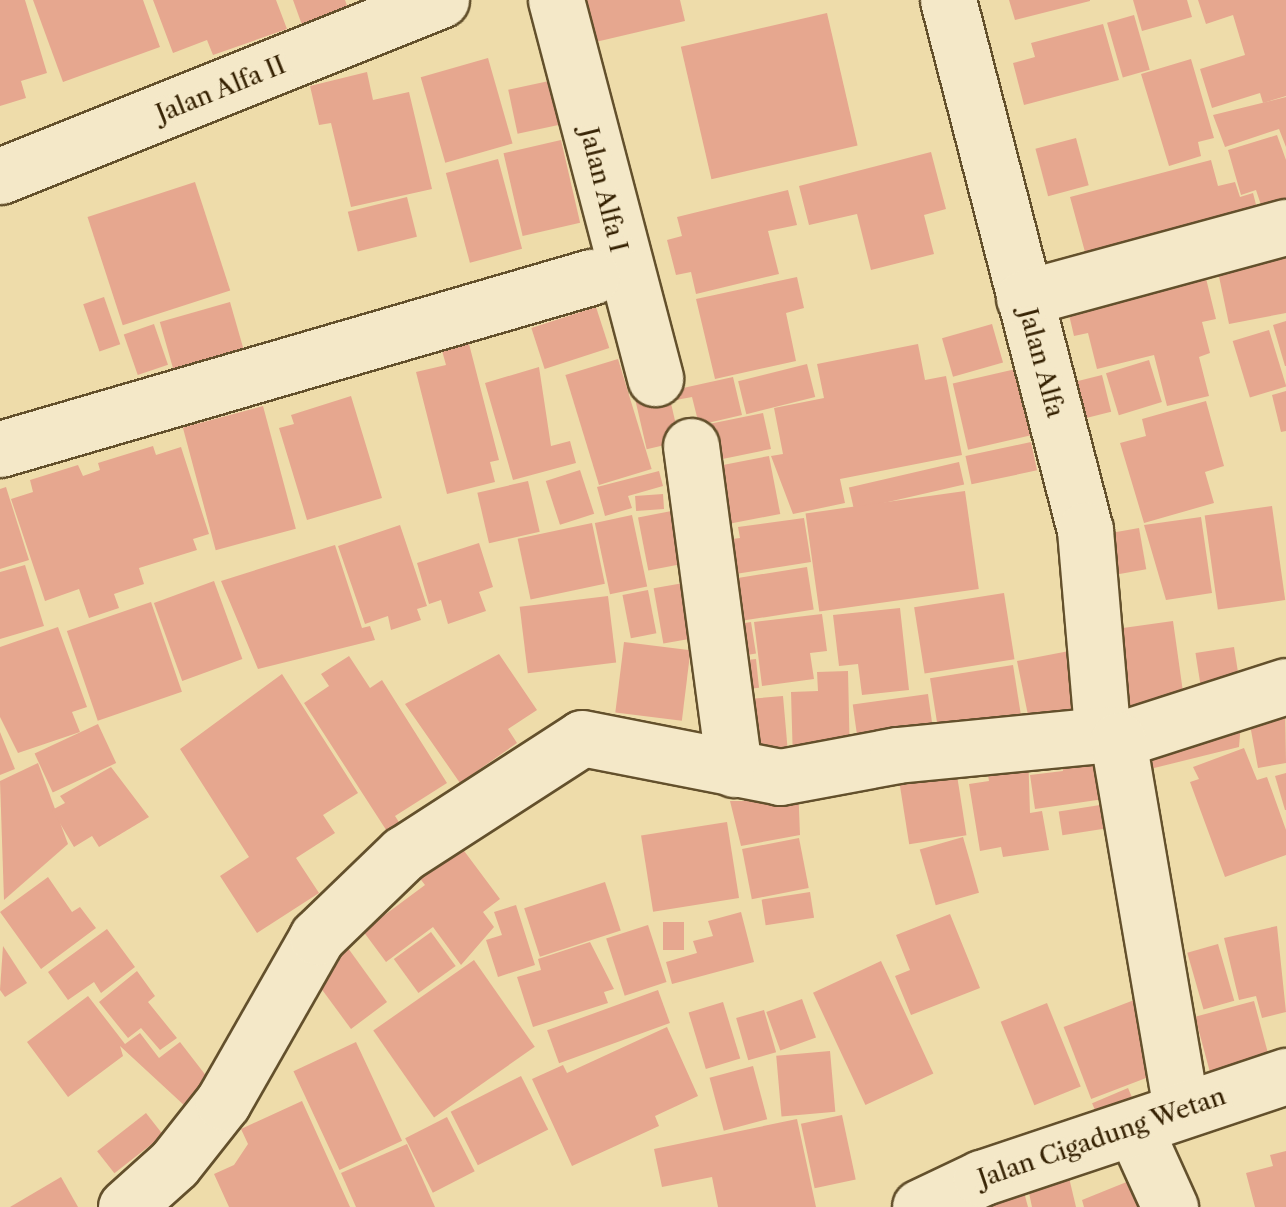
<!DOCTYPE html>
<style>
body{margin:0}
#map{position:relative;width:1286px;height:1207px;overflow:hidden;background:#eedcaa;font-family:"Libre Caslon Text",serif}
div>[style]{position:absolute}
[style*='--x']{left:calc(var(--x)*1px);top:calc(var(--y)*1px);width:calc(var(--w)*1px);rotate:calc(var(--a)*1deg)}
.building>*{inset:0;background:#e6a78f;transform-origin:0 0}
.roads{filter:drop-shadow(2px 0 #63502c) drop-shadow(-2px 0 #63502c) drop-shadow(0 2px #63502c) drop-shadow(0 -2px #63502c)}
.minor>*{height:55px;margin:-27.5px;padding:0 27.5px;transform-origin:27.5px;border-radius:27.5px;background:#f4e8c8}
span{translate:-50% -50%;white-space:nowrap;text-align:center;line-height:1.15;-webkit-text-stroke:10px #f4e8c8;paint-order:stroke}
.street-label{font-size:25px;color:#352102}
</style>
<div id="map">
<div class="building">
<div style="clip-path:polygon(0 0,25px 0,47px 73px,21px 81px,26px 98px,0 106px)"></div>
<div style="clip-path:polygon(33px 0,143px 0,160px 47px,63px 82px)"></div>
<div style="clip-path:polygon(153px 0,276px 0,287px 29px,213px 55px,207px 40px,173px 53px)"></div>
<div style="clip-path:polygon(293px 0,345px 0,352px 20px,306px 36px)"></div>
<div style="clip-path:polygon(576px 0,680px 0,685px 21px,587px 44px)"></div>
<div style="clip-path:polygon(1009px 0,1090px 0,1090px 1px,1015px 20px)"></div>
<div style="clip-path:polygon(1133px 0,1187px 0,1192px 17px,1142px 31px)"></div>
<div style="clip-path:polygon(1198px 0,1286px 0,1286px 96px,1263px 103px,1260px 93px,1212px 108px,1200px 69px,1245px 55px,1233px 15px,1206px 24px)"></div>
<div style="left:827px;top:13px;width:136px;height:150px;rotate:77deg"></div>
<div style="left:1134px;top:15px;width:57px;height:28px;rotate:74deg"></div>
<div style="clip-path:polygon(1103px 24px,1119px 80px,1024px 105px,1013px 63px,1035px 57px,1031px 43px)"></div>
<div style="left:488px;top:58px;width:89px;height:70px;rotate:74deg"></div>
<div style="clip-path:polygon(1191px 59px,1214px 138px,1198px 142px,1201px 156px,1169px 166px,1141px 74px)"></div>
<div style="clip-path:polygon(367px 72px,373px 100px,409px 92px,432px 189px,351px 207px,331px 123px,319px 125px,310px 86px)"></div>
<div style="left:563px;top:78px;width:45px;height:56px;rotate:78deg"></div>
<div style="clip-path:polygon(1286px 97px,1286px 147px,1279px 129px,1225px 147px,1213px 115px)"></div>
<div style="clip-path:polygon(1277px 135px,1286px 160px,1286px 221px,1268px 226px,1256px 190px,1241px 195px,1228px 150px)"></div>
<div style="left:1076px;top:138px;width:49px;height:42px;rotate:75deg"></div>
<div style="left:561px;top:140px;width:85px;height:59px;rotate:77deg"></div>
<div style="clip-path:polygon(931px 152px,946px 209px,924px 215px,934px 254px,871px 270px,857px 214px,809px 225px,799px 186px)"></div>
<div style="left:498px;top:159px;width:93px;height:54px;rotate:75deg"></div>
<div style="clip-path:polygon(1211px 160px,1218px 186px,1235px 182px,1240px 197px,1253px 193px,1262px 228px,1091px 274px,1070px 197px)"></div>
<div style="left:195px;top:182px;width:114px;height:113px;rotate:72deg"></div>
<div style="clip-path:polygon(788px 190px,797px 225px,768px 231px,779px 274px,696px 294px,691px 272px,676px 275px,667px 240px,682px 236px,677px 217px)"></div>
<div style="left:407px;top:197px;width:41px;height:61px;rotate:76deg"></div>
<div style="clip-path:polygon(1286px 234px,1286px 313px,1229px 324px,1213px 248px)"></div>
<div style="clip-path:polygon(1201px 258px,1216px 319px,1202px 322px,1210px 353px,1199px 357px,1209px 396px,1167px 406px,1154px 355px,1097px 369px,1088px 333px,1074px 336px,1066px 302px)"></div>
<div style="clip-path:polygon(797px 277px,804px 308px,786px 313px,796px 361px,715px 379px,696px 299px)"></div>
<div style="left:104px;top:297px;width:50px;height:22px;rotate:71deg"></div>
<div style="left:230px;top:302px;width:51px;height:73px;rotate:74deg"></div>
<div style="left:596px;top:307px;width:43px;height:68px;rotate:72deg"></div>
<div style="clip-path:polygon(1286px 321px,1286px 366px,1285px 366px,1273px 325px)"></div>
<div style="left:154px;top:324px;width:43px;height:32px;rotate:71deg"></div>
<div style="left:992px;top:324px;width:40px;height:52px;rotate:74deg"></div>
<div style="left:1269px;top:330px;width:59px;height:38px;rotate:73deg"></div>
<div style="clip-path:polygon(468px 340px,499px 460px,490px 462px,495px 482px,447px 494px,416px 372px,446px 365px,441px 347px)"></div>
<div style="clip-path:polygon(918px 344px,925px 380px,946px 376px,962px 455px,840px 479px,845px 503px,793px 514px,771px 456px,783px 454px,774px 408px,824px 398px,817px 364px)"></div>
<div style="left:618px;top:359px;width:115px;height:55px;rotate:73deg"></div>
<div style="left:1149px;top:360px;width:44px;height:45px;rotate:73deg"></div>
<div style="left:807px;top:364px;width:34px;height:71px;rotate:76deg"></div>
<div style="clip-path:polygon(539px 367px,551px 446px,570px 441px,576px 463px,513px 480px,485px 383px)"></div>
<div style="left:1020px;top:368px;width:68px;height:69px;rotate:77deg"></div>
<div style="left:1102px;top:375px;width:38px;height:36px;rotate:76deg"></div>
<div style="clip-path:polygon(733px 377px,742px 415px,699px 425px,692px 397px,676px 400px,674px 390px)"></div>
<div style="left:667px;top:386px;width:57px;height:34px;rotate:77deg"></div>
<div style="clip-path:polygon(1286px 391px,1286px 431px,1281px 432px,1272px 395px)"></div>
<div style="clip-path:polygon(351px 396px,382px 498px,307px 520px,279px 428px,294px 424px,291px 415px)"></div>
<div style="clip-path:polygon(1206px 401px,1224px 466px,1205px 472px,1214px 503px,1144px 523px,1120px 443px,1146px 436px,1142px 419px)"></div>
<div style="left:263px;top:406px;width:127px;height:83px;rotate:75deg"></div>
<div style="clip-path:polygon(763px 413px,771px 449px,698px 464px,704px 425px)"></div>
<div style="left:1031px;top:442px;width:29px;height:67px;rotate:78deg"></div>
<div style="clip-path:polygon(153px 446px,156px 455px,181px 447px,209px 534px,193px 539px,197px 550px,139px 568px,144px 584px,114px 594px,119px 608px,89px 618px,79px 589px,45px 601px,11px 499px,33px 492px,30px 480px,78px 465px,83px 476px,100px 470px,98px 463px)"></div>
<div style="left:769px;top:456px;width:59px;height:73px;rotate:79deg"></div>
<div style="left:959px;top:462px;width:23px;height:113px;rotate:77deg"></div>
<div style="left:580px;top:470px;width:46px;height:36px;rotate:72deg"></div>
<div style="clip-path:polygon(659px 471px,663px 486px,628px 496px,632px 508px,605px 516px,597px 487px)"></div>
<div style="left:528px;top:481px;width:52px;height:52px;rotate:77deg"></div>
<div style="clip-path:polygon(6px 487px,29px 560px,0 569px,0 489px)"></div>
<div style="left:965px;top:491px;width:99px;height:161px;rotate:82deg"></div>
<div style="left:663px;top:494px;width:15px;height:28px;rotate:86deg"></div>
<div style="left:1272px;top:506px;width:95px;height:68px;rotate:82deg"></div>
<div style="left:692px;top:507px;width:54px;height:55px;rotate:79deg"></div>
<div style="left:632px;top:515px;width:73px;height:38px;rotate:78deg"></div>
<div style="clip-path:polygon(1201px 517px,1212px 593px,1166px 600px,1144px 525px)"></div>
<div style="clip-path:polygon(804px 518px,811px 562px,729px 575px,724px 540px,740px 538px,738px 527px)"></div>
<div style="left:592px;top:523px;width:62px;height:76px;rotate:78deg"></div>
<div style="clip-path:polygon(400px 525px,427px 606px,417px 609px,421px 620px,391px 630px,388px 616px,365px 624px,338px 546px)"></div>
<div style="left:1139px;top:528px;width:42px;height:43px;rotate:80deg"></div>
<div style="clip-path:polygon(479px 543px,493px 587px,479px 592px,486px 611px,448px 624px,441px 600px,429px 604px,417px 563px)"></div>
<div style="clip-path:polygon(335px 545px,362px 628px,370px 626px,375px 640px,258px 669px,221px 581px)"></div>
<div style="clip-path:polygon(25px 565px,44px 626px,0 639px,0 572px)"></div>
<div style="left:807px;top:567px;width:43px;height:92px;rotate:81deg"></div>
<div style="left:214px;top:581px;width:83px;height:64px;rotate:70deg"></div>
<div style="left:695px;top:581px;width:56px;height:42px;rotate:80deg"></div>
<div style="left:648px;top:590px;width:44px;height:26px;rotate:79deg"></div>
<div style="left:1004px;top:593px;width:67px;height:91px;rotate:81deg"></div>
<div style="left:608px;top:596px;width:67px;height:89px;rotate:83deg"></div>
<div style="left:151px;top:602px;width:95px;height:89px;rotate:71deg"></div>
<div style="clip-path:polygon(900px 608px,909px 690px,862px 695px,858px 664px,839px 666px,833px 615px)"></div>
<div style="clip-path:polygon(822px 614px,827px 651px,810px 653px,814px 679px,762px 686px,754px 622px)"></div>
<div style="left:1173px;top:621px;width:92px;height:74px;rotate:82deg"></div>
<div style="left:751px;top:622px;width:32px;height:29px;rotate:81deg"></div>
<div style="clip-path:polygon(58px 627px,87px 707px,72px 712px,80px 732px,18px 753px,0 717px,0 647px)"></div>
<div style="left:624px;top:642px;width:67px;height:71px;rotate:7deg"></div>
<div style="clip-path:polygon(1090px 647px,1092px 712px,1030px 725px,1017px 661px)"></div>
<div style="left:1234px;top:647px;width:33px;height:39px;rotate:81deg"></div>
<div style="clip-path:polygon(499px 654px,537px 710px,508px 729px,517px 743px,460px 783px,405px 704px)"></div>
<div style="clip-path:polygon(349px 656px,370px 688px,382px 680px,447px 783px,395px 816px,404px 830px,392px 839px,304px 703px,329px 686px,321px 674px)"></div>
<div style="left:756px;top:659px;width:29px;height:32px;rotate:84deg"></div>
<div style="left:1013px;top:665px;width:55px;height:84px;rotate:81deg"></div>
<div style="clip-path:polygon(848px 671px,850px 761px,793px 762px,791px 692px,818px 691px,817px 672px)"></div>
<div style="clip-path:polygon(282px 674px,358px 793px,323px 815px,335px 833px,296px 858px,319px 893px,257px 933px,220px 876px,249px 857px,180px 749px)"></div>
<div style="left:928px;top:694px;width:45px;height:76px;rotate:82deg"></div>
<div style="left:783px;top:696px;width:65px;height:41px;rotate:85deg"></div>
<div style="clip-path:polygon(1242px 711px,1239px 747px,1142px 771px,1135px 739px)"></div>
<div style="clip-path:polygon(1285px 712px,1286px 763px,1258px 768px,1248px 714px)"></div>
<div style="left:98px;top:724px;width:43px;height:70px;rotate:65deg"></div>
<div style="clip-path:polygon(0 732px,15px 769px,0 775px)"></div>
<div style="clip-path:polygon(1102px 737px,1111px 798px,1035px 809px,1030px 775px,1063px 771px,1058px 743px)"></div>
<div style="clip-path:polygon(1244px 748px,1257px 780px,1267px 777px,1286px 830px,1286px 855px,1225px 877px,1190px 782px,1199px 779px,1193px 767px)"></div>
<div style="clip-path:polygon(1028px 750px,1030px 813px,1042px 811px,1049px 850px,1003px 857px,1001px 847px,980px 851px,969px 784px,989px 781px,985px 757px)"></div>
<div style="clip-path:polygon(38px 763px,68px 844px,4px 900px,0 781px)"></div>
<div style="clip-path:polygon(111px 767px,149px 817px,99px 847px,92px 836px,74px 847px,52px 810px,65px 803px,60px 796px)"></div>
<div style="left:956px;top:769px;width:67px;height:58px;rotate:81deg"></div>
<div style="clip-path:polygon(1286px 773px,1286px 810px,1285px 810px,1275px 776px)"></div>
<div style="clip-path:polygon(744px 782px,798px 783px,800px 835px,741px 846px,730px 801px,744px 801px)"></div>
<div style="left:1113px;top:803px;width:24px;height:55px;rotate:81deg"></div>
<div style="left:727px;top:822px;width:77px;height:87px;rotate:81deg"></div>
<div style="clip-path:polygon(453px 836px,500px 899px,483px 912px,494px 927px,461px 965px,433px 927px,386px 962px,363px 931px,425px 885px,411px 867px)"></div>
<div style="left:963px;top:837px;width:58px;height:45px;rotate:74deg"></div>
<div style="left:799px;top:838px;width:51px;height:58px;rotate:79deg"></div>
<div style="clip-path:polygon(48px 877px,72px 912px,80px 907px,96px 928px,41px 969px,0 912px)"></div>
<div style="left:605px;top:882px;width:51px;height:85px;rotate:72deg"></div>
<div style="left:810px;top:892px;width:26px;height:49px;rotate:81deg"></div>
<div style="clip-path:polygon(516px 905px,535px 965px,498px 977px,486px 940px,502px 935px,494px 912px)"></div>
<div style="clip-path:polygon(741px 912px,754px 962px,672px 984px,666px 962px,697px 953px,693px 941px,713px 936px,708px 921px)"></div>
<div style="clip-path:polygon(950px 914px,980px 988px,911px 1015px,895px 976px,910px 970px,896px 935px)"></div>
<div style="left:663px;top:922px;width:21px;height:28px"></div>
<div style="left:648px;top:925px;width:60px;height:44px;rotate:72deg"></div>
<div style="clip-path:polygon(1277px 926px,1286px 1012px,1262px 1018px,1256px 996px,1239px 1000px,1224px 938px)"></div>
<div style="clip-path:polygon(107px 929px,135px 967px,101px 993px,94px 982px,68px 1000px,48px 972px)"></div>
<div style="left:431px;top:932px;width:42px;height:46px;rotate:54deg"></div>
<div style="clip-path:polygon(340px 937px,387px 1002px,351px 1029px,309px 972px)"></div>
<div style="clip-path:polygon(590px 942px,614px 989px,604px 992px,608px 1003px,533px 1027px,517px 977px,541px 970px,538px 959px)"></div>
<div style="left:1218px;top:944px;width:59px;height:32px;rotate:74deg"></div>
<div style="clip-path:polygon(3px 946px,27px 983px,5px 997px,0 990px)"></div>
<div style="left:474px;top:960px;width:106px;height:123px;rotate:55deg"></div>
<div style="left:881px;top:961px;width:124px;height:75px;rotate:65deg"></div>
<div style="clip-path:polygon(137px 971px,155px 996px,148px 1002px,177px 1038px,160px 1050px,141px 1028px,128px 1038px,99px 1002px)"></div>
<div style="left:658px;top:990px;width:35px;height:118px;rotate:70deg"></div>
<div style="clip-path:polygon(88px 996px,125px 1044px,140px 1033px,159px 1058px,180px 1042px,214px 1086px,186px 1107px,120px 1046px,123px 1056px,68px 1097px,27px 1042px)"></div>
<div style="left:1142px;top:997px;width:77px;height:84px;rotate:69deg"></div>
<div style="left:802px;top:999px;width:41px;height:38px;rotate:70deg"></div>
<div style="left:1254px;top:1001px;width:71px;height:61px;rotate:75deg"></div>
<div style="left:723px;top:1002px;width:59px;height:36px;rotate:73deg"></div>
<div style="left:1047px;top:1003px;width:90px;height:50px;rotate:68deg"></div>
<div style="left:764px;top:1010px;width:44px;height:29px;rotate:74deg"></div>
<div style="clip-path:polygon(667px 1027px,698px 1096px,655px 1116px,659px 1126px,572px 1166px,532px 1079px,563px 1065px,567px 1073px)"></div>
<div style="left:356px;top:1042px;width:109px;height:69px;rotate:65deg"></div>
<div style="left:830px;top:1051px;width:61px;height:54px;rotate:85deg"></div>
<div style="left:753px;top:1066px;width:55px;height:45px;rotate:75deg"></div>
<div style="left:521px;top:1076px;width:60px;height:79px;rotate:63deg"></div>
<div style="left:1128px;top:1088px;width:21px;height:39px;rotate:67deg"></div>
<div style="clip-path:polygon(302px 1101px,350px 1207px,229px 1207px,214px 1174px,234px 1165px,248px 1144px,241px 1129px)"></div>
<div style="left:146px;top:1113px;width:28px;height:62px;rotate:52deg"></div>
<div style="left:842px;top:1115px;width:66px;height:42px;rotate:78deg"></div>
<div style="left:447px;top:1117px;width:61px;height:47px;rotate:63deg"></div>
<div style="clip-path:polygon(797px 1119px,816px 1207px,718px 1207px,712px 1177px,662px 1187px,654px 1149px)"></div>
<div style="clip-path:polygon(407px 1144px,435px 1207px,356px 1207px,341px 1173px)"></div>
<div style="clip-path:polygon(1286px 1151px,1286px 1207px,1255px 1207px,1246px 1173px,1273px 1166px,1270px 1155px)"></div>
<div style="clip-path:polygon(1066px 1165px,1076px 1207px,1032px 1207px,1025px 1174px)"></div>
<div style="clip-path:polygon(61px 1177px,78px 1207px,10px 1207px)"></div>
<div style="clip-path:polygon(1021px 1181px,1028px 1207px,962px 1207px)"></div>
<div style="clip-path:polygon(1129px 1181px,1140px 1207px,1084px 1207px,1082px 1200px)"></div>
</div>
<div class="roads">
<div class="minor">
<div style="--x:556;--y:0;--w:391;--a:75.3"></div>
<div style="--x:948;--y:0;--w:547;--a:75.51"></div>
<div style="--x:1085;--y:530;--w:201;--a:85.1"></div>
<div style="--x:0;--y:176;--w:475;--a:-21.8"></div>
<div style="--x:1024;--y:298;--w:271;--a:-15.2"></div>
<div style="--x:691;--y:446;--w:326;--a:82.4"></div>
<div style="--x:0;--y:449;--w:616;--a:-16.23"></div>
<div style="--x:1118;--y:740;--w:176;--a:-17.8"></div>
<div style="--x:1135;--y:1130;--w:85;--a:65.6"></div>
<div style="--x:126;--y:1207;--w:64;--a:-41.9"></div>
<div style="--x:174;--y:1164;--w:79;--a:-51.7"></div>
<div style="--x:223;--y:1102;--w:190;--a:-60.3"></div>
<div style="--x:317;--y:937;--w:120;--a:-44"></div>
<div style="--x:403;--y:854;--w:213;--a:-32.9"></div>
<div style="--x:582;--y:738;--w:202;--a:11.1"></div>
<div style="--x:780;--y:777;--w:119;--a:-10.6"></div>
<div style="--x:897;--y:755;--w:214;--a:-5.6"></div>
<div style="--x:1110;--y:734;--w:10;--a:37"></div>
<div style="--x:1118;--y:740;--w:375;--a:80.3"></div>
<div style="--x:920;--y:1207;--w:68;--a:-25.4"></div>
<div style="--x:981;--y:1178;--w:322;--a:-18.5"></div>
</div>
</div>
<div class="street-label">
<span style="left:221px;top:90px;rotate:-22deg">Jalan Alfa II</span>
<span style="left:603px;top:190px;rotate:76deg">Jalan Alfa I</span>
<span style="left:1041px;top:363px;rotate:75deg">Jalan Alfa</span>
<span style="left:1102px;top:1138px;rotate:-19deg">Jalan Cigadung Wetan</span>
</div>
</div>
